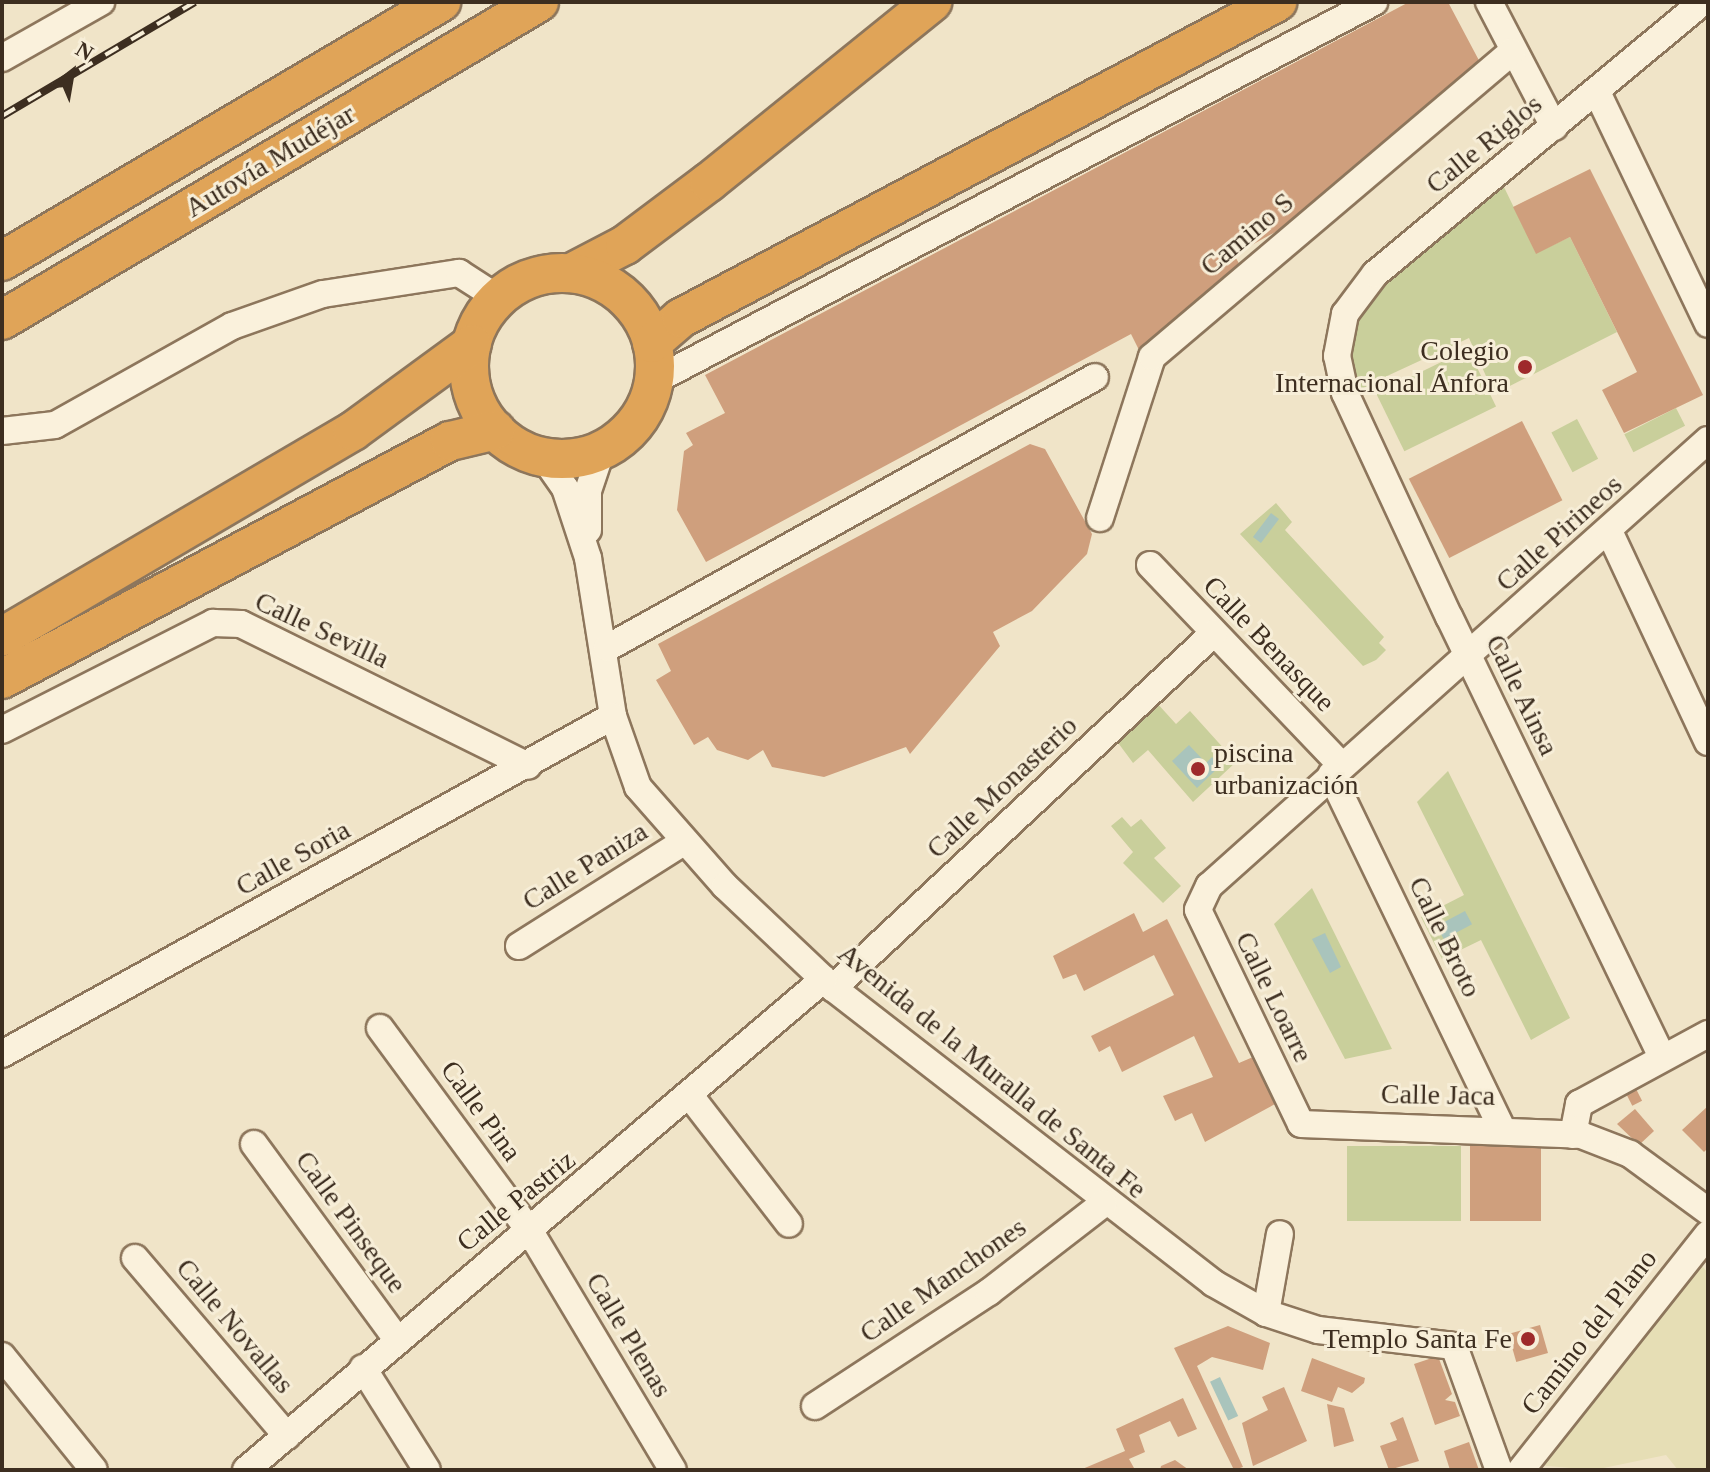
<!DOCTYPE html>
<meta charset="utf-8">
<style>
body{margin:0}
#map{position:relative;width:1710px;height:1472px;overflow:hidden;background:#f0e4c8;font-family:"Times New Roman",serif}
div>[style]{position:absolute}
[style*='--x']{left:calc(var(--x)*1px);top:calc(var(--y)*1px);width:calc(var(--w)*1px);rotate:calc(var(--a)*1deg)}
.farmland>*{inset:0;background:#e6deb5}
.green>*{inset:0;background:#c9cf9b;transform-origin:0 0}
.water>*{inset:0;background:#a9c4bc;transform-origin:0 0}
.building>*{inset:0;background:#cf9f7d;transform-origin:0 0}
.roads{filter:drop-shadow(2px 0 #8d765c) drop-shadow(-2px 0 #8d765c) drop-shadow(0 2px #8d765c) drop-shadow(0 -2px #8d765c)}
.minor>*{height:26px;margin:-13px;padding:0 13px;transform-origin:13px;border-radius:13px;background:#faf1dc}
.highway>*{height:38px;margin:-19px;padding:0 19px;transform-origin:19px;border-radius:19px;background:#e0a458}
.highway>.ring{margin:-19px;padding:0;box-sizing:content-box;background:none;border:38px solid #e0a458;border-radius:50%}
.rail>*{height:8px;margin-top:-4px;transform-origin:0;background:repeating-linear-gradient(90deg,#f7eed8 0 15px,#3d2e20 0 30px);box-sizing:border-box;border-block:2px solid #3d2e20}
.dots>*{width:22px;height:22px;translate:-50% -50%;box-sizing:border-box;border:4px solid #f7eed8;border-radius:50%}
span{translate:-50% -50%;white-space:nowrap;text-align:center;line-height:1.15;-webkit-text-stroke:6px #f7eed8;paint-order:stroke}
.street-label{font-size:28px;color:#3d2e20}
.poi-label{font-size:28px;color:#3d2e20}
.right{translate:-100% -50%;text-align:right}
.left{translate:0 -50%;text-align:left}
.frame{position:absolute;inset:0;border:4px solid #3d2e20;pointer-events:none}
.north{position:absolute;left:32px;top:32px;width:80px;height:80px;-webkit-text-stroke:6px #f7eed8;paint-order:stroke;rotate:31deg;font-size:22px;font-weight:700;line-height:32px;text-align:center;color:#3d2e20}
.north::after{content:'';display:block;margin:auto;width:28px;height:36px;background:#3d2e20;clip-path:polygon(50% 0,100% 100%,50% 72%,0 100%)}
</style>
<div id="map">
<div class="farmland">
<div style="clip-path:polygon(1692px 1254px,1708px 1273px,1708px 1470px,1678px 1470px,1666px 1455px,1594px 1470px,1525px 1464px)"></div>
</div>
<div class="green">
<div style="clip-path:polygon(1503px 185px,1536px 253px,1570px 237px,1617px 332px,1494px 394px,1469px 338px,1372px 383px,1357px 399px,1346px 349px,1358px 307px)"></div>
<div style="left:1468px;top:349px;width:64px;height:102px;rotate:64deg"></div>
<div style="left:1676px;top:408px;width:20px;height:58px;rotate:63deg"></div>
<div style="left:1577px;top:419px;width:45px;height:29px;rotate:62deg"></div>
<div style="clip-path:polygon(1276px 503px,1292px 522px,1285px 530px,1384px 637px,1379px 643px,1386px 650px,1376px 660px,1363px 666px,1240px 534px)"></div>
<div style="clip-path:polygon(1156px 702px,1176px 724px,1190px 711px,1236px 762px,1193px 802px,1148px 750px,1133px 763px,1116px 740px)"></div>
<div style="clip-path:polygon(1448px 771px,1570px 1018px,1531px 1040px,1481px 940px,1442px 959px,1421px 917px,1464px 895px,1417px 802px)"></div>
<div style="clip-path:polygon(1122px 817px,1131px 827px,1141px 819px,1166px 848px,1154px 858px,1181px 886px,1163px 903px,1123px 863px,1133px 852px,1111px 826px)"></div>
<div style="clip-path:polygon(1312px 888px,1392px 1049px,1345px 1059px,1274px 924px)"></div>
<div style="left:1461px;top:1146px;width:75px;height:114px;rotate:90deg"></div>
</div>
<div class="water">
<div style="left:1271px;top:513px;width:10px;height:30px;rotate:37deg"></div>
<div style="clip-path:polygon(1189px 745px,1206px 763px,1212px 757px,1220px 766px,1197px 788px,1172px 761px)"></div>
<div style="left:1465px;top:911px;width:15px;height:32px;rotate:62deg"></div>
<div style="clip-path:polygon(1325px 933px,1341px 967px,1330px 973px,1312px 939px)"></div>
<div style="left:1220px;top:1377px;width:43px;height:11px;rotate:65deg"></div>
</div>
<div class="building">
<div style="clip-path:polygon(1409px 2px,1448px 2px,1483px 68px,1311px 212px,1234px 255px,1243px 270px,1142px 356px,1131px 334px,706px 562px,677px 510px,684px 451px,693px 445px,686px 433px,725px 413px,705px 375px)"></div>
<div style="clip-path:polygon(1590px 169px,1703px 395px,1624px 433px,1602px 390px,1637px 372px,1570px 237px,1536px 254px,1513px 207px)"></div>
<div style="left:1522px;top:421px;width:89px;height:127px;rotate:63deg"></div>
<div style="clip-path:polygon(1030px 444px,1045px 449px,1092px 534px,1087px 554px,1032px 611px,993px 632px,1000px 646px,910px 754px,906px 747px,824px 777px,772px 767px,763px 750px,748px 760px,717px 750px,708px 737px,694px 745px,656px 680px,671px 671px,658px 644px)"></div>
<div style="clip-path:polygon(1134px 913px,1143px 932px,1167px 919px,1239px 1063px,1253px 1057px,1275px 1104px,1205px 1142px,1192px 1113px,1175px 1121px,1163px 1096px,1213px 1077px,1194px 1036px,1122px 1072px,1110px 1046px,1099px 1052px,1091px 1036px,1174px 995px,1154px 955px,1084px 991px,1076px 974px,1063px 979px,1053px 956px)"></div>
<div style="left:1633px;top:1083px;width:20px;height:11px;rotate:63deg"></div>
<div style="clip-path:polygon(1708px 1106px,1708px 1148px,1704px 1152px,1682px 1130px)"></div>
<div style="clip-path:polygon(1635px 1109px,1654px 1131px,1639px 1145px,1617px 1124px)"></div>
<div style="left:1470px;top:1145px;width:71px;height:76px"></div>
<div style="left:1540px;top:1325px;width:29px;height:33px;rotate:74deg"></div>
<div style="clip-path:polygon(1228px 1326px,1270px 1343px,1263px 1370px,1212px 1357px,1197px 1366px,1243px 1467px,1234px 1470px,1174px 1348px)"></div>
<div style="clip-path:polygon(1438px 1356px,1452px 1394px,1445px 1400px,1455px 1402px,1460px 1416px,1435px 1425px,1414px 1364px)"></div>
<div style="clip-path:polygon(1312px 1358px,1365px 1378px,1364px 1383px,1352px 1393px,1338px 1387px,1332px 1402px,1301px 1391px)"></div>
<div style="clip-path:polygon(1284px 1387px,1307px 1441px,1253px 1466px,1242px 1423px,1268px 1410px,1262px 1397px)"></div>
<div style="clip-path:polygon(1183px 1398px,1197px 1429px,1178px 1437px,1170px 1421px,1139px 1435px,1145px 1452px,1129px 1459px,1134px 1468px,1080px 1470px,1125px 1451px,1116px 1429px)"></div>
<div style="clip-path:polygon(1327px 1404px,1344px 1408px,1354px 1441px,1334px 1447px)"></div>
<div style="clip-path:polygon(1403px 1417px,1419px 1461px,1389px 1470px,1380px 1446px,1397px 1440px,1390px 1423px)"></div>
<div style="clip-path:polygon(1469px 1442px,1479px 1470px,1450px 1470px,1444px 1451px)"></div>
<div style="clip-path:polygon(1175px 1460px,1189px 1470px,1160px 1470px,1161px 1466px)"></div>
</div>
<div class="roads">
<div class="minor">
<div style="--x:1489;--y:2;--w:141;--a:62.5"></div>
<div style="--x:2;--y:58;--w:114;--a:-29.5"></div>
<div style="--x:1597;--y:92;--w:257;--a:64.4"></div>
<div style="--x:654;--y:381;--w:814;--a:-27.76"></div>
<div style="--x:2;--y:431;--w:53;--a:-6.5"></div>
<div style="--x:55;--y:425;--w:203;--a:-29.2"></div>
<div style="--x:232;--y:326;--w:96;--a:-19.4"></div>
<div style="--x:323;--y:294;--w:138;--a:-8.8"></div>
<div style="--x:459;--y:273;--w:46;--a:32.7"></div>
<div style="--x:1708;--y:440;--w:669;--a:138.21"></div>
<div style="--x:1209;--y:886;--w:26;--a:115"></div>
<div style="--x:1198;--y:910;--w:237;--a:64.3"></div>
<div style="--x:1301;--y:1124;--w:280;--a:2.2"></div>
<div style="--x:1581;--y:1135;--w:53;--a:21.2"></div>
<div style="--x:1630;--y:1154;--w:97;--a:36.2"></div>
<div style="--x:544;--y:458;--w:37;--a:55"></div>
<div style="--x:565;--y:488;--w:74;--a:71.8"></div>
<div style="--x:588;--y:558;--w:160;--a:81"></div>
<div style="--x:613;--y:716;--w:75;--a:70.6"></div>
<div style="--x:638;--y:787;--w:132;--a:48.7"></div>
<div style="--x:725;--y:886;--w:149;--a:43.4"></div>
<div style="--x:833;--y:988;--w:481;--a:37.8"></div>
<div style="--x:1213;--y:1283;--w:61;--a:29.5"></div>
<div style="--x:1266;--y:1313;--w:55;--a:18.1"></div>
<div style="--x:1318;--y:1330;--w:137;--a:6.7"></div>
<div style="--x:1454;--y:1346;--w:132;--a:70.1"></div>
<div style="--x:1100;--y:518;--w:169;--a:-72.1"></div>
<div style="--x:1152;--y:357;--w:472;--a:-40.3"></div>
<div style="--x:588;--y:530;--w:39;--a:-90"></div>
<div style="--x:588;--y:491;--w:41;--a:-71.6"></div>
<div style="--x:1609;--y:531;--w:233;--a:64.9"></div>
<div style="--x:1150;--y:565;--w:278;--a:46.3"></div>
<div style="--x:607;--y:648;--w:558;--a:-29.04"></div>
<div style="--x:2;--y:730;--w:237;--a:-26.9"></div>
<div style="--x:213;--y:623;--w:28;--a:2"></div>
<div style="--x:241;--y:624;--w:320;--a:26.3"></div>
<div style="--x:1331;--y:775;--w:392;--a:64.2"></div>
<div style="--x:519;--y:946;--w:196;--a:-32.3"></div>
<div style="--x:833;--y:988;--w:521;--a:-42.98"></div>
<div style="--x:380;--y:1028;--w:255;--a:53.6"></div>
<div style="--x:531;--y:1233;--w:276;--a:59.1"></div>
<div style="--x:2;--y:1054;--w:698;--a:-28.95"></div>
<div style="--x:1662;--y:1057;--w:489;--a:-115.8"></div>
<div style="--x:1449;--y:617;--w:247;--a:-114.9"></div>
<div style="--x:1345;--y:393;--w:38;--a:-102"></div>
<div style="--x:1337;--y:356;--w:43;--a:-79.2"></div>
<div style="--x:1345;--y:314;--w:50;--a:-53.1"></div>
<div style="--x:1375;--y:274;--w:426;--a:-39.7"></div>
<div style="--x:691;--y:1097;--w:160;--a:52.3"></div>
<div style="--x:1573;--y:1135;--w:32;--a:-79"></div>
<div style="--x:1579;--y:1104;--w:147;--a:-28.5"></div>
<div style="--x:254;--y:1144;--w:240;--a:53.8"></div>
<div style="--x:135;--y:1258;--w:234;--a:49.5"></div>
<div style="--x:1266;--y:1313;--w:80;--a:-80"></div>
<div style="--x:2;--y:1356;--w:146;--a:51.1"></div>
<div style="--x:363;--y:1368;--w:120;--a:57.9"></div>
<div style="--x:815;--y:1406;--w:208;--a:-33.2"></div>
<div style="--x:989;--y:1292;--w:145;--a:-37.7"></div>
<div style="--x:246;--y:1470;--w:758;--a:-40.35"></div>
<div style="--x:1521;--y:1470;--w:301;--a:-51.6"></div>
</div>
<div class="highway">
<div style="--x:2;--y:261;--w:510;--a:-30.54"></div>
<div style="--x:571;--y:273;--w:61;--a:-27.4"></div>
<div style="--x:625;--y:245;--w:105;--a:-36.9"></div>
<div style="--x:709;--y:182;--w:287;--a:-38.9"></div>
<div class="ring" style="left:469px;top:273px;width:148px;height:148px"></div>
<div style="--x:2;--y:320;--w:624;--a:-30.63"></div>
<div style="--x:652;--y:343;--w:38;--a:-41"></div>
<div style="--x:681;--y:318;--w:675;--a:-27.93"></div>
<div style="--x:2;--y:637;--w:407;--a:-30.4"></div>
<div style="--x:353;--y:431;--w:147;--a:-36.2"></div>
<div style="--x:2;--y:679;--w:507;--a:-27.98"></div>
<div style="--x:450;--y:441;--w:47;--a:-13.4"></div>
</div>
</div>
<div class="rail">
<div style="--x:2;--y:116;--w:224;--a:-30.6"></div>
</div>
<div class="dots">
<div style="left:1525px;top:367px;background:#9e2a2b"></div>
<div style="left:1198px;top:769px;background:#9e2a2b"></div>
<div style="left:1528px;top:1339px;background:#9e2a2b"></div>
</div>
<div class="street-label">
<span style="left:1484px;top:144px;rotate:-39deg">Calle Riglos</span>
<span style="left:270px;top:161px;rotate:-31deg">Autovía Mudéjar</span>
<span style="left:1247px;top:234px;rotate:-40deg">Camino S</span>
<span style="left:1559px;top:533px;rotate:-42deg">Calle Pirineos</span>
<span style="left:322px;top:630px;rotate:25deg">Calle Sevilla</span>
<span style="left:1269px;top:644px;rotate:46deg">Calle Benasque</span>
<span style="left:1522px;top:695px;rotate:64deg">Calle Ainsa</span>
<span style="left:1002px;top:787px;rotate:-43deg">Calle Monasterio</span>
<span style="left:293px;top:858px;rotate:-29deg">Calle Soria</span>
<span style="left:585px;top:866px;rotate:-32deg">Calle Paniza</span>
<span style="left:1445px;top:937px;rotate:64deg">Calle Broto</span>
<span style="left:1274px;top:997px;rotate:64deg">Calle Loarre</span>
<span style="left:992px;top:1071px;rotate:39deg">Avenida de la Muralla de Santa Fe</span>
<span style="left:1438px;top:1095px;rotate:1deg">Calle Jaca</span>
<span style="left:481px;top:1111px;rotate:54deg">Calle Pina</span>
<span style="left:516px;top:1201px;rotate:-39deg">Calle Pastriz</span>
<span style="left:351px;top:1222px;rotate:54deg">Calle Pinseque</span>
<span style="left:943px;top:1280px;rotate:-35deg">Calle Manchones</span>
<span style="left:235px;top:1326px;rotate:50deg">Calle Novallas</span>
<span style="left:1589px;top:1332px;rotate:-52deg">Camino del Plano</span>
<span style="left:629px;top:1335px;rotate:59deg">Calle Plenas</span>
</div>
<div class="poi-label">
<span class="right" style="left:1509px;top:367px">Colegio<br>Internacional Ánfora</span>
<span class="left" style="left:1214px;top:769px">piscina<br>urbanización</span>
<span class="right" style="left:1512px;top:1339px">Templo Santa Fe</span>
</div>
<div class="frame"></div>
<div class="north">N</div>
</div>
